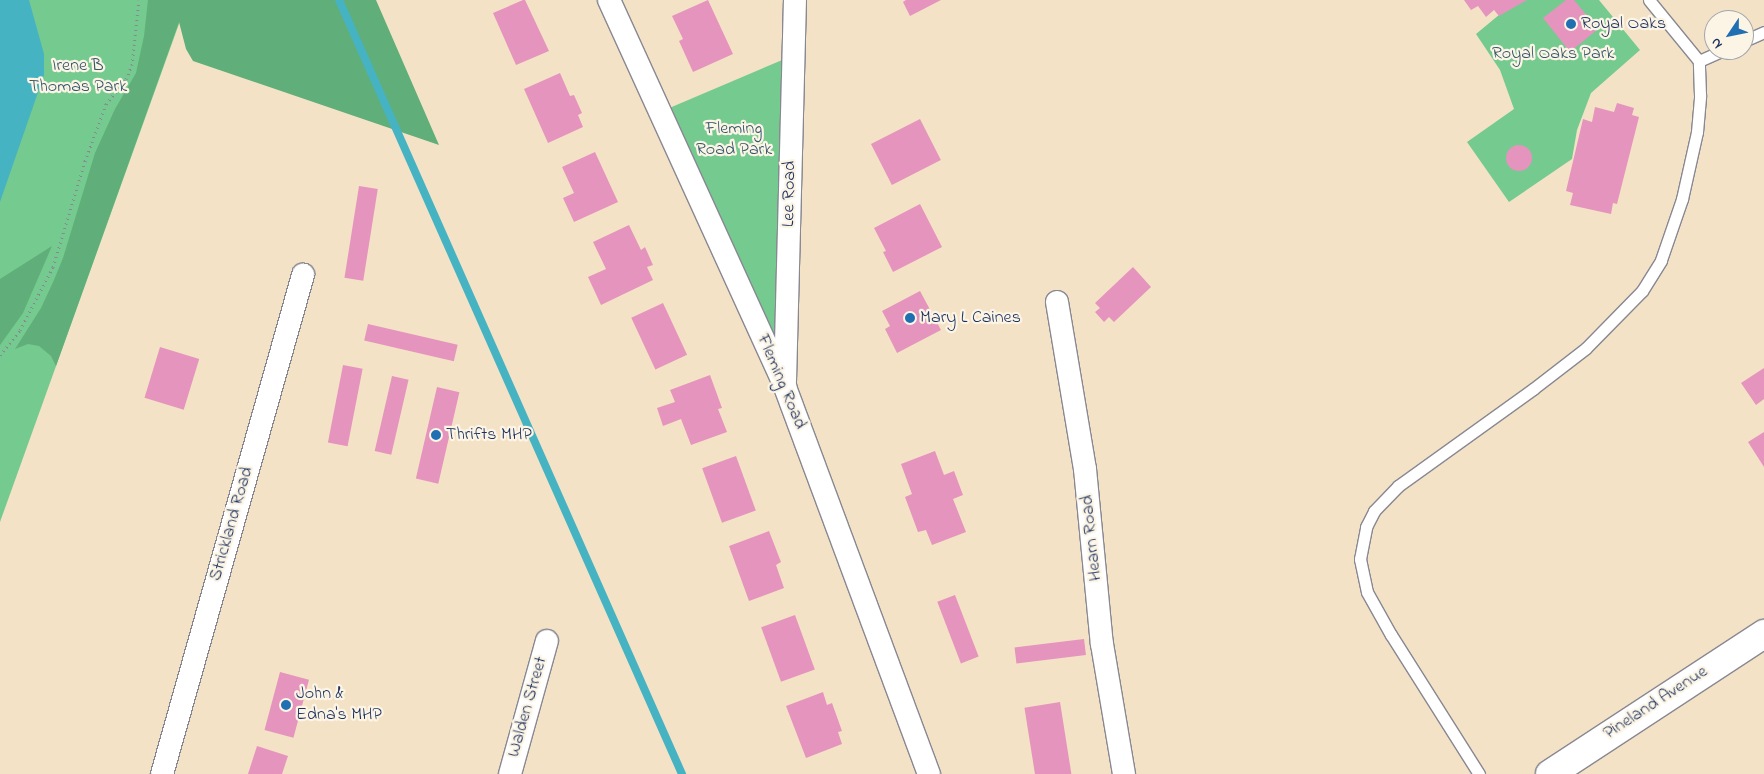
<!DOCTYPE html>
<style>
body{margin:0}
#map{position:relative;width:1764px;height:774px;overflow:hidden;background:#f4e2c6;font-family:"Indie Flower",sans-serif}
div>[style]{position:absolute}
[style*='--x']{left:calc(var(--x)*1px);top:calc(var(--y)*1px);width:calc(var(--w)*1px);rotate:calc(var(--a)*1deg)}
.green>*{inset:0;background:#75ca8f}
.forest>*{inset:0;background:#60ae7a}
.water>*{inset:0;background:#46b3c2}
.stream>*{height:8px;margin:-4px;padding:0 4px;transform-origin:4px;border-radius:4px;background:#46b3c2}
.building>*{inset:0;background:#e594bd;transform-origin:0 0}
.round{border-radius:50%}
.path>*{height:3px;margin-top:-1.5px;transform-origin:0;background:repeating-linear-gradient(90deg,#888892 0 1px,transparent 0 5px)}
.roads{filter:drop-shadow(1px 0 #888892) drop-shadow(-1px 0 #888892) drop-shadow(0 1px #888892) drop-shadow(0 -1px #888892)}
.lane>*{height:11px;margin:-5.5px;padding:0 5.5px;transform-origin:5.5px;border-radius:5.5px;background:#fff}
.street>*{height:22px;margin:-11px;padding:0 11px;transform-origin:11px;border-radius:11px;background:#fff}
.secondary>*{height:28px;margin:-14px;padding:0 14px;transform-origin:14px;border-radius:14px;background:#fff}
.dots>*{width:14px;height:14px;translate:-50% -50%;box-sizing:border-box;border:2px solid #fcf5e5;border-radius:50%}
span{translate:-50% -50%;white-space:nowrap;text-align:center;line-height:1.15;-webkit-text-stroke:4.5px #fcf5e5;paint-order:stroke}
.poi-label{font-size:18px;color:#1b2f5e}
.left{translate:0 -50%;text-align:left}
.park-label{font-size:18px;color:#32566a}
.street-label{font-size:18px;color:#1b2f5e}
.north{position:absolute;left:1704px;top:10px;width:50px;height:50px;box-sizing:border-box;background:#fcf5e5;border:1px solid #a2a6af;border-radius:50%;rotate:236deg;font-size:14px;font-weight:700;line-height:20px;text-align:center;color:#1b2f5e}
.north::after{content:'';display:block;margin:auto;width:18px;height:22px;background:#1f6fb2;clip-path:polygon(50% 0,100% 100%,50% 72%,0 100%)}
</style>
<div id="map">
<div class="green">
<div style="clip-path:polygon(0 0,175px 0,180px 21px,0 522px)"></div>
<div style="clip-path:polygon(1517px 0,1599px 0,1640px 50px,1591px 93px,1577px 130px,1572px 159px,1509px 202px,1467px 142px,1514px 109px,1500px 70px,1476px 34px)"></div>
<div style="clip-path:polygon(794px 55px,784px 342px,766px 346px,660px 112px)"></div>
</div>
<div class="forest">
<div style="clip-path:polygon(148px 0,376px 0,439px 145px,193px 61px,186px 49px,179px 22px,56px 366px,51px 356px,39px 346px,28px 344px,15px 349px,41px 308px,54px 280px,63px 258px,95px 153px,115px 109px,136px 73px,144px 36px)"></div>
<div style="clip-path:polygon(52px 246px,23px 313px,0 345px,0 279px)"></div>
</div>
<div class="water">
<div style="clip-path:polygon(0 0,29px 0,44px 54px,44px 75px,0 202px)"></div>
</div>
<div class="stream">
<div style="--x:339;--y:0;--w:847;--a:66.1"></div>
</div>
<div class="building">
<div style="clip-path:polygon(523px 0,525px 0,549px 51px,516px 65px,493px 13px)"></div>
<div style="clip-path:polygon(708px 0,733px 54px,693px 72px,679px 41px,683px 39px,672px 16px)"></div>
<div style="clip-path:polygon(906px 0,941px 0,910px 16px,903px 2px)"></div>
<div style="clip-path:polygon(1464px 0,1527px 0,1499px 16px,1494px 10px,1486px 17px,1478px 6px,1471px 10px)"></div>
<div style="clip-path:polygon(1566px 0,1574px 0,1598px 29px,1570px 52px,1543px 18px)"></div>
<div style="clip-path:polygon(560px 73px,570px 96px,574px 95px,582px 113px,578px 115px,583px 127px,548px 143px,524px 89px)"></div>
<div style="clip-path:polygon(1617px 103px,1634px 108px,1632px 115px,1639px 117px,1617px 204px,1613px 203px,1611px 214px,1570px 205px,1573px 193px,1566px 191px,1583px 119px,1592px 122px,1595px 107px,1614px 112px)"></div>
<div style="left:920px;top:119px;width:46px;height:55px;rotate:63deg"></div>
<div class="round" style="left:1506px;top:145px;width:26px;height:26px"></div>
<div style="clip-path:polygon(595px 152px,618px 202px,574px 222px,563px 198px,574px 193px,562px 167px)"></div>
<div style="left:359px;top:186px;width:19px;height:93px;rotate:9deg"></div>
<div style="clip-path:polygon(920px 204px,942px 247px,893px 272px,883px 252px,886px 251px,874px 228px)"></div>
<div style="clip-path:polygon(629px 225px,641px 250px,645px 247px,653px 265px,647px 267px,653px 280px,601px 305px,588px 277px,606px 269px,593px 242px)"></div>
<div style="clip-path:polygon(1133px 267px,1151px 287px,1114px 322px,1109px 317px,1104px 322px,1095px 312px,1100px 308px,1095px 303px)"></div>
<div style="clip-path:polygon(920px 291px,941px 330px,897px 353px,885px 329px,890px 326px,882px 311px)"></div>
<div style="left:663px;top:303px;width:57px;height:35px;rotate:65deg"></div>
<div style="left:368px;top:324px;width:92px;height:17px;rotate:13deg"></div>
<div style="left:160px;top:347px;width:41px;height:53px;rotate:17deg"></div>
<div style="left:343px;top:365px;width:20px;height:79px;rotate:11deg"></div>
<div style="clip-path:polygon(1764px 368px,1764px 399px,1756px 405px,1741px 383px)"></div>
<div style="clip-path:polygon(710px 375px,722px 408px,718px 409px,727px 432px,691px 445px,681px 419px,663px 426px,657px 408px,675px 402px,670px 390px)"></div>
<div style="left:392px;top:376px;width:17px;height:77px;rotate:13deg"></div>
<div style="left:437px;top:387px;width:23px;height:94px;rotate:13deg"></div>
<div style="clip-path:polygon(1764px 432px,1764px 467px,1748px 442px)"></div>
<div style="clip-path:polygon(935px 451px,944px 475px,954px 471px,963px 495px,953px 499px,966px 532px,932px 545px,926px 530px,918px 532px,905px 497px,912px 494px,901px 464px)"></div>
<div style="left:736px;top:456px;width:58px;height:36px;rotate:70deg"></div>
<div style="clip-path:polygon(769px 531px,781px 562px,776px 565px,784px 588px,749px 601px,729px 546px)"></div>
<div style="left:955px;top:595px;width:66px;height:19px;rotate:69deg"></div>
<div style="left:795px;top:615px;width:58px;height:36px;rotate:70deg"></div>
<div style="left:1084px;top:639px;width:16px;height:70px;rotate:83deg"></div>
<div style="left:280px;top:672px;width:30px;height:60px;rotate:15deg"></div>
<div style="clip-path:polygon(823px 692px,827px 705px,832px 703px,842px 731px,838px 732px,842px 744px,806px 758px,786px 706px)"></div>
<div style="left:1060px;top:702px;width:73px;height:36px;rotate:81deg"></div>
<div style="clip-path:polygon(257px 746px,288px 756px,282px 774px,248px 774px)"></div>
</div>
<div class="path">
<div style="--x:0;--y:355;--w:32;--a:-51"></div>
<div style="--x:20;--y:330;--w:71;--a:-62.4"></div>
<div style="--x:53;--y:267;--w:111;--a:-73.2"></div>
<div style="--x:85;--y:161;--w:61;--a:-69.8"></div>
<div style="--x:106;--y:104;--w:32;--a:-51"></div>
<div style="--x:126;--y:79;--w:15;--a:-67"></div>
<div style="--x:132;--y:65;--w:65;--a:-83.9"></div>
</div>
<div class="roads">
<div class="lane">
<div style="--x:1649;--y:0;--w:79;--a:50.7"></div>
<div style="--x:1744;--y:41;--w:22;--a:-24"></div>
<div style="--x:1479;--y:774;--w:165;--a:-122.3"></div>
<div style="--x:1391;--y:635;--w:49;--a:-119.2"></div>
<div style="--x:1367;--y:592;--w:34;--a:-102"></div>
<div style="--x:1360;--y:559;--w:33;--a:-79"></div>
<div style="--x:1366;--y:527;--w:18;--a:-63"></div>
<div style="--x:1374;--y:511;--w:35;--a:-46"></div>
<div style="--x:1398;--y:486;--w:166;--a:-35.7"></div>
<div style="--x:1533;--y:389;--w:67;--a:-37.7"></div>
<div style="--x:1586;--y:348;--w:80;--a:-45.5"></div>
<div style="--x:1642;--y:291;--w:36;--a:-58"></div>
<div style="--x:1661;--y:260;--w:65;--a:-71"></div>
<div style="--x:1682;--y:199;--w:69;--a:-77.4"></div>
<div style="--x:1697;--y:132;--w:37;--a:-85"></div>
<div style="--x:1700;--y:95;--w:34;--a:-92"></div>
<div style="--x:1699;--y:61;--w:27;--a:-24"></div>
</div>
<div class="street">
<div style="--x:609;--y:0;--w:425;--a:65.5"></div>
<div style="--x:785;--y:387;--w:413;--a:69.6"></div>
<div style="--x:1057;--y:302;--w:169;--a:80.5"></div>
<div style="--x:1085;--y:469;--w:176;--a:84.5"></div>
<div style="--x:1102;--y:644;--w:132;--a:80.4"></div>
<div style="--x:785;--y:381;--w:381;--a:-88.5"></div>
<div style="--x:162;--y:774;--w:519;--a:-74.22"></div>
<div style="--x:510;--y:774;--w:138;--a:-74.5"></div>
</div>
<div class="secondary">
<div style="--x:1550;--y:774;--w:256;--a:-33.2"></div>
</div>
</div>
<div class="dots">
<div style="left:1571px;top:24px;background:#1f6fb2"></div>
<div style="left:910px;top:318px;background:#1f6fb2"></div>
<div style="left:436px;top:435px;background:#1f6fb2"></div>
<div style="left:286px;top:705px;background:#1f6fb2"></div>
</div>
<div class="poi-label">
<span class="left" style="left:1581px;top:24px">Royal Oaks</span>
<span class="left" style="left:920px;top:318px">Mary L Caines</span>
<span class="left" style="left:446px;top:435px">Thrifts MHP</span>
<span class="left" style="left:296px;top:705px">John &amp;<br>Edna's MHP</span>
</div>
<div class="park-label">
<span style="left:1553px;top:54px">Royal Oaks Park</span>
<span style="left:78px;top:77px">Irene B<br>Thomas Park</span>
<span style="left:734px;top:140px">Fleming<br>Road Park</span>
</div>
<div class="street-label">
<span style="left:790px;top:194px;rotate:-89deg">Lee Road</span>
<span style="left:781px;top:382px;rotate:67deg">Fleming Road</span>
<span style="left:232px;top:524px;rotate:-74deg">Strickland Road</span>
<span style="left:1092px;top:538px;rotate:-96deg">Hearn Road</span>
<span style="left:1656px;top:703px;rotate:-33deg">Pineland Avenue</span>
<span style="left:528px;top:707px;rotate:-74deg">Walden Street</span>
</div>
<div class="north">N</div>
</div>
